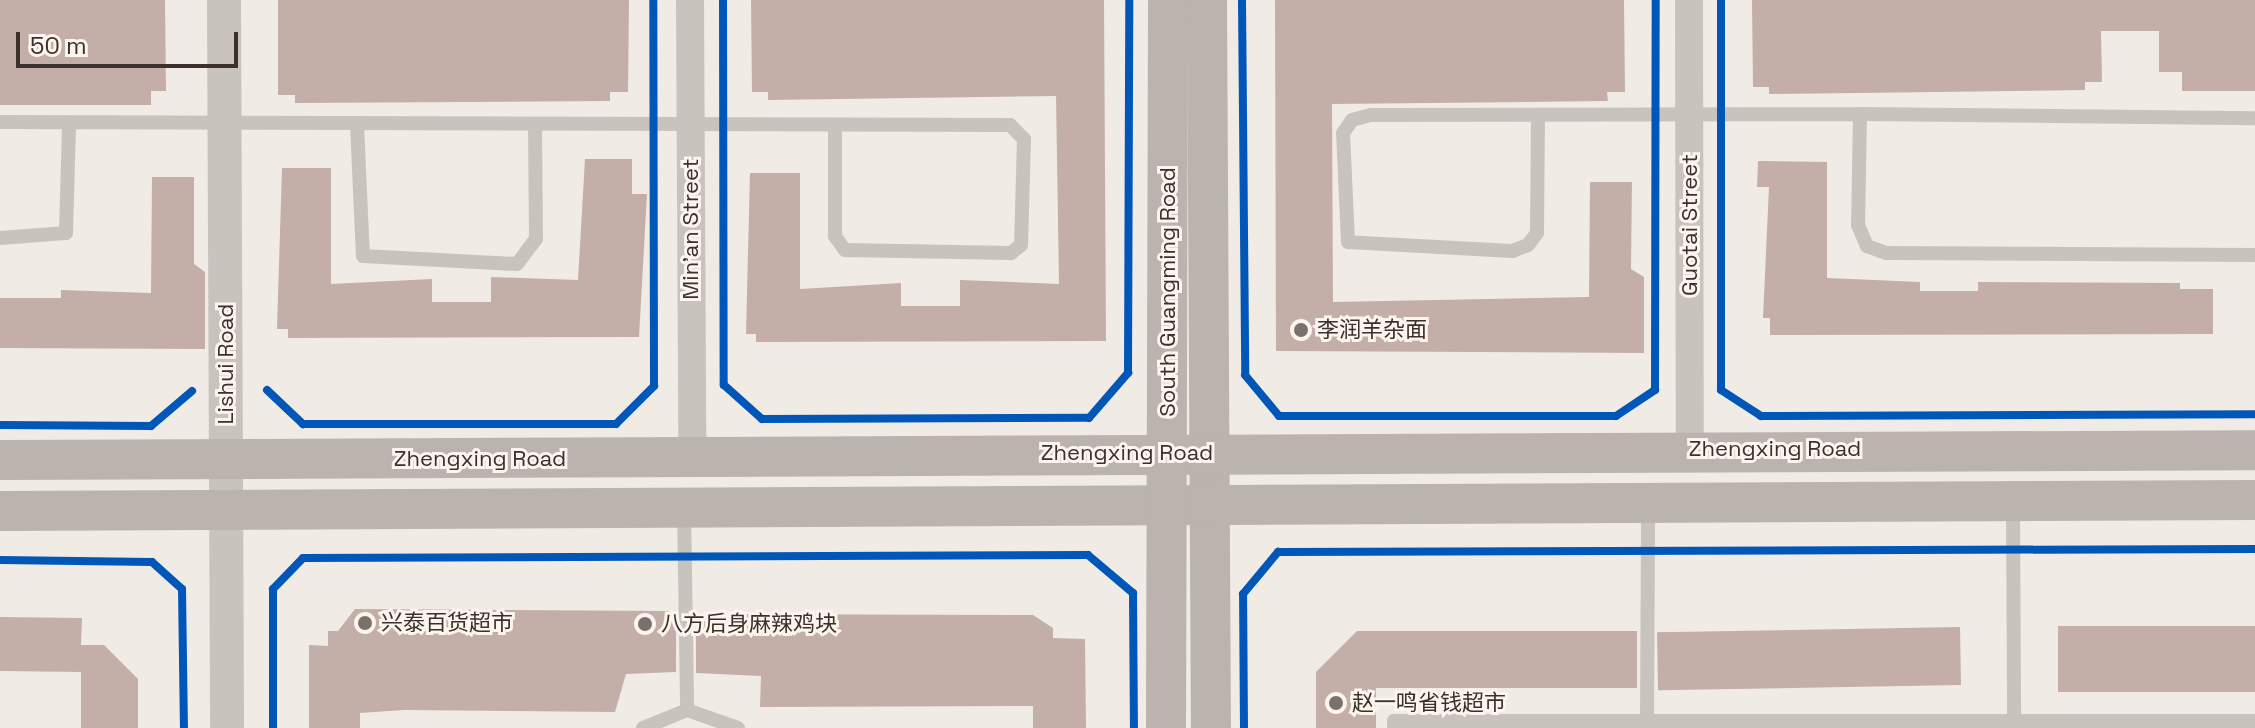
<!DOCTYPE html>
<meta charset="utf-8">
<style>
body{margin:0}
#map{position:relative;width:2255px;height:728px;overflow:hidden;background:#f0ebe5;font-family:"Space Grotesk","Noto Sans SC",sans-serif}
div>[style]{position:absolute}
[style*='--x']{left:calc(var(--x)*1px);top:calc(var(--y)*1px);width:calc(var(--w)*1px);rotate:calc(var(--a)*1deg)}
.building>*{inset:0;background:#c3afa7;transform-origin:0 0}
.service>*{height:14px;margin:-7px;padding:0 7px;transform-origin:7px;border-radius:7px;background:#c9c3be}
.minor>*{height:28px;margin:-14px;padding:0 14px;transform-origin:14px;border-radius:14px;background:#c9c3be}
.tertiary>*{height:34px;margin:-17px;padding:0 17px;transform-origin:17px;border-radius:17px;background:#c9c3be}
.secondary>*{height:40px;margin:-20px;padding:0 20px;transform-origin:20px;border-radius:20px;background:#bab3ae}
.cycleway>*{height:8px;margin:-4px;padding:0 4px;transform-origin:4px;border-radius:4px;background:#0057b8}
.dots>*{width:22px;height:22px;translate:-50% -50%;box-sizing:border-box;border:4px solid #fbf5ee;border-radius:50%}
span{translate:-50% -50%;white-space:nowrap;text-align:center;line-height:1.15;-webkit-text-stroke:6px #fbf5ee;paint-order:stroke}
.street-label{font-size:22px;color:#3b302b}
.poi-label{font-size:22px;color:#3b302b}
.left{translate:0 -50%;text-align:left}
.scale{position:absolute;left:16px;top:32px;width:222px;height:36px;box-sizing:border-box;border:4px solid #3b302b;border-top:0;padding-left:10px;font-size:24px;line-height:28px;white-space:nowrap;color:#3b302b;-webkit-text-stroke:6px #fbf5ee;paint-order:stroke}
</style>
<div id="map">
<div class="building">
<div style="clip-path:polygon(0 0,165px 0,166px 91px,151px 91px,151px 105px,0 105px)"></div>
<div style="clip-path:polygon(278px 0,629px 0,628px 92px,610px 92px,610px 101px,295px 103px,295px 95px,278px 95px)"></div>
<div style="clip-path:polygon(751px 0,1104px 0,1106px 341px,756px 342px,756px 334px,746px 334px,750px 173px,800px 173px,800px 289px,901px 283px,901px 306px,960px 306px,960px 280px,1059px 284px,1056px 96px,768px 100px,768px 92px,752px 92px)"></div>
<div style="clip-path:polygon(1275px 0,1624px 0,1625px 92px,1607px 92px,1608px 101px,1332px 104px,1333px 302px,1589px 297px,1590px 182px,1632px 182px,1631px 269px,1644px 277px,1644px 353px,1276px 351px)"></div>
<div style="clip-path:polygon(1752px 0,2255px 0,2255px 91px,2182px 91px,2182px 72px,2159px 72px,2159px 31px,2101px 31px,2102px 82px,2085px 82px,2085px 90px,1769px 94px,1769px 87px,1753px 87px)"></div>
<div style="clip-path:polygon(585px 159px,632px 159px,632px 194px,647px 194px,639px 337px,288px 338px,288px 329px,277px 329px,282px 168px,331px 168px,331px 284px,432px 279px,432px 302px,491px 302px,491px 277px,578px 280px)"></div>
<div style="clip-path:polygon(1758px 161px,1827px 162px,1827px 278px,1920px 282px,1920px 291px,1978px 291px,1978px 282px,2180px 283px,2180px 289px,2213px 289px,2213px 334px,1770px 335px,1770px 318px,1763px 318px,1769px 187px,1757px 187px)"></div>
<div style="clip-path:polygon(152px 177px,194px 177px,194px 264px,205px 272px,205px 349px,0 348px,0 298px,61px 298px,61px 290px,151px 293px)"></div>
<div style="clip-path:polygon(355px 609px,667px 611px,676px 614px,676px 672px,626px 674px,615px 712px,404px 710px,360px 713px,360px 728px,309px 728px,309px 645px,328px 646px,328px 631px,338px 631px)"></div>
<div style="clip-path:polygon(696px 614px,1033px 615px,1053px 628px,1053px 638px,1085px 639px,1086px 728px,1033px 728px,1033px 706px,760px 707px,761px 676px,696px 673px)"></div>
<div style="clip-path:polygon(0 617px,82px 618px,81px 645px,104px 645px,138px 679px,138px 728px,81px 728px,81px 672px,0 671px)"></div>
<div style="left:2255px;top:626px;width:66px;height:197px;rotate:90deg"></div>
<div style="left:1960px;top:627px;width:58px;height:303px;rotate:89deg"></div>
<div style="clip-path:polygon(1357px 631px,1637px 631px,1637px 688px,1376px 688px,1376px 728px,1316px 728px,1316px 672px)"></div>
</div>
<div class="service">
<div style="--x:1860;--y:114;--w:111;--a:91"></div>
<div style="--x:1858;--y:225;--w:23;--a:67"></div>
<div style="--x:1867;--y:246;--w:20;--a:20"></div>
<div style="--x:1886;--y:253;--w:369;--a:0.3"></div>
<div style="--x:1538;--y:115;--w:118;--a:90.5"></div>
<div style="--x:1537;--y:233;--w:15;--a:127"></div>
<div style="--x:1528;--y:245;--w:17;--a:159"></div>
<div style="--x:1512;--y:251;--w:164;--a:-176.9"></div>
<div style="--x:1348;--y:242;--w:109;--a:-92.6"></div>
<div style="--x:1343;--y:133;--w:16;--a:-55"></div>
<div style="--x:1352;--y:120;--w:20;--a:-15"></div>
<div style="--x:1371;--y:115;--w:489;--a:-0.1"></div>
<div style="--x:1860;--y:114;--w:395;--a:0.6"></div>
<div style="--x:0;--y:122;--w:1010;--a:0.17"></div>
<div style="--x:1010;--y:125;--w:20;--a:45"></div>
<div style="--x:1024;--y:139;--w:106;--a:91.6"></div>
<div style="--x:1021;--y:245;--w:13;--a:141"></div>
<div style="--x:1011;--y:253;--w:166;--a:-179"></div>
<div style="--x:845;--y:250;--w:17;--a:-126"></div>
<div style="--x:835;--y:236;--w:111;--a:-90"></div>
<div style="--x:357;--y:125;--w:131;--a:87.4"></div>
<div style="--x:363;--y:256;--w:154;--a:3"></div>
<div style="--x:517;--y:264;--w:31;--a:-53"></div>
<div style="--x:536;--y:239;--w:113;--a:-90.5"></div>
<div style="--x:0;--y:238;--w:66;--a:-4.3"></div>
<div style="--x:66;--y:233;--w:110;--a:-88.4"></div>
<div style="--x:2013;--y:505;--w:216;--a:89.7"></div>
<div style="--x:684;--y:508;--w:202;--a:89.1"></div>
<div style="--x:1647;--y:721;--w:216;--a:-89.7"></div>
<div style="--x:643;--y:728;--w:48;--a:-22.2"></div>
<div style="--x:687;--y:710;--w:54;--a:19.4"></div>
<div style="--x:1394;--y:728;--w:7;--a:-90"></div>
<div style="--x:1394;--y:721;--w:861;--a:0"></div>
</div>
<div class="minor">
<div style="--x:690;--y:0;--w:458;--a:89.7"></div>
<div style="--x:1689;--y:0;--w:449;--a:89.9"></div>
</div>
<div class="tertiary">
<div style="--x:224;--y:0;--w:728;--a:89.76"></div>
</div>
<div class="secondary">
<div style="--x:1207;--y:0;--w:728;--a:89.69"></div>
<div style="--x:0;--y:460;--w:2255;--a:-0.25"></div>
<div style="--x:0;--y:511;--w:2255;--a:-0.28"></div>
<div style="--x:1166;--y:728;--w:728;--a:-89.84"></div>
</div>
<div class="cycleway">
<div style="--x:723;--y:0;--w:385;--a:89.9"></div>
<div style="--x:724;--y:385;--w:51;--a:41.8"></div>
<div style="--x:762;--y:419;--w:327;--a:-0.2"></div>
<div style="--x:1089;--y:418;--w:60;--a:-49.1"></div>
<div style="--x:1128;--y:373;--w:373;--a:-89.8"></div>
<div style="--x:1242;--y:0;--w:375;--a:89.5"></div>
<div style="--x:1245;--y:375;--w:53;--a:50.3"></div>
<div style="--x:1279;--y:416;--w:337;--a:0"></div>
<div style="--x:1616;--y:416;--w:47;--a:-33.7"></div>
<div style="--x:1655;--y:390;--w:390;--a:-89.9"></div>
<div style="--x:1721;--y:0;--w:390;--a:90"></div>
<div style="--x:1721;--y:390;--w:48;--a:33"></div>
<div style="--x:1761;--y:416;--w:494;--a:-0.2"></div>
<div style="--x:267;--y:390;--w:50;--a:43.4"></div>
<div style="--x:303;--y:424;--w:313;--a:0"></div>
<div style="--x:616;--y:424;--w:54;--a:-45"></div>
<div style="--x:654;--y:386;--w:386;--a:-90.1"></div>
<div style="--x:0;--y:425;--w:151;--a:0.4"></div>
<div style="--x:151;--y:426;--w:54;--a:-40.5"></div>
<div style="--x:0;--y:560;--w:152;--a:0.8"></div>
<div style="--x:152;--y:562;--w:40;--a:42"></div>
<div style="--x:182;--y:589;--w:139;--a:89.2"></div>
<div style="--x:273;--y:728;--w:139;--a:-90"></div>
<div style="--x:273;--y:589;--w:43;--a:-45.9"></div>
<div style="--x:303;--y:558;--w:785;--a:-0.22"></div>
<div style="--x:1088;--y:555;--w:59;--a:40.2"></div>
<div style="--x:1133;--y:593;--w:135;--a:89.6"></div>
<div style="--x:1244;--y:728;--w:134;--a:-90.4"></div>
<div style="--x:1243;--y:594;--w:55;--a:-50.2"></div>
<div style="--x:1278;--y:552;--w:977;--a:-0.18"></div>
</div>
<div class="dots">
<div style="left:1301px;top:330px;background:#7a716c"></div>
<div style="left:365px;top:623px;background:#7a716c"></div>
<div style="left:645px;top:624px;background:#7a716c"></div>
<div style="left:1336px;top:703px;background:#7a716c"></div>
</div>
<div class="street-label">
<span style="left:1690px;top:225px;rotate:-90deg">Guotai Street</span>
<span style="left:691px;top:229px;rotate:-90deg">Min'an Street</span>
<span style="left:1168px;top:292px;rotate:-90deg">South Guangming Road</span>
<span style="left:226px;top:364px;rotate:-90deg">Lishui Road</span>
<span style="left:1775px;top:449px">Zhengxing Road</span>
<span style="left:1127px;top:453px">Zhengxing Road</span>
<span style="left:480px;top:459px">Zhengxing Road</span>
</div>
<div class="poi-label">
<span class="left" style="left:1317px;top:330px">李润羊杂面</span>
<span class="left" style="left:381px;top:623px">兴泰百货超市</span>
<span class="left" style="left:661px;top:624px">八方后身麻辣鸡块</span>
<span class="left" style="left:1352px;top:703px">赵一鸣省钱超市</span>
</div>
<div class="scale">50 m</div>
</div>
